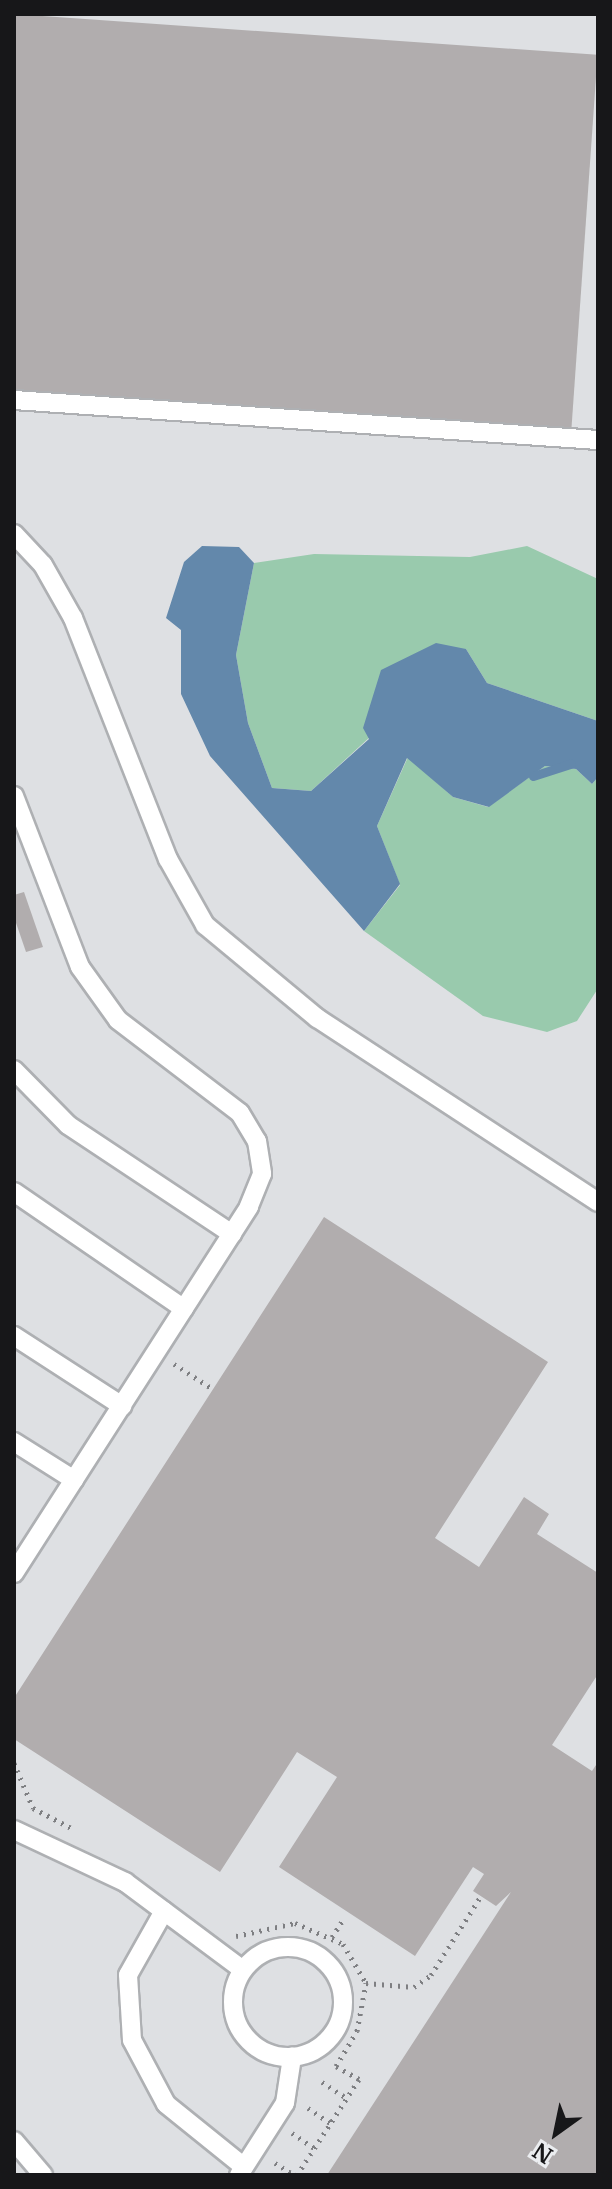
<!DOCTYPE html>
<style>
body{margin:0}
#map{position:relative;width:612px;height:2189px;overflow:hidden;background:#dee0e3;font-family:Merriweather,serif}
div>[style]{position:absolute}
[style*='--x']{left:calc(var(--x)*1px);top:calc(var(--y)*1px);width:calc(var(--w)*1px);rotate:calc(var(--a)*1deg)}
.green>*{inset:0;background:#99caad}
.water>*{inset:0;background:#6388ab}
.stream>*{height:9px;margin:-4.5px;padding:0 4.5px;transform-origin:4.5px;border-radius:4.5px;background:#6388ab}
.building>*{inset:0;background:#b1adae;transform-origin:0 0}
.path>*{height:5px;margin-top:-2.5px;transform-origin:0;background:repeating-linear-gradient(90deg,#7e7f82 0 2px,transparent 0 8px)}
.roads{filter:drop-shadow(2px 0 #aeb0b3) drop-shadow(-2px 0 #aeb0b3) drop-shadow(0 2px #aeb0b3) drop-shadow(0 -2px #aeb0b3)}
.lane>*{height:18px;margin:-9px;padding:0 9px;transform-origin:9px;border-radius:9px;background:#fff}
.lane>.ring{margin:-9px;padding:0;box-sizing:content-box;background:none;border:18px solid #fff;border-radius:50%}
span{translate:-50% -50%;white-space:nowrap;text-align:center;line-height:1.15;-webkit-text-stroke:6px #ebedf0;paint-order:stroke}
.frame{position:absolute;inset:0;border:16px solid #171719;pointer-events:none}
.north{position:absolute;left:516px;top:2093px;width:80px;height:80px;-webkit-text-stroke:6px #ebedf0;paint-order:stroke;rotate:213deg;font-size:22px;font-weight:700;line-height:32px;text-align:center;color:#171719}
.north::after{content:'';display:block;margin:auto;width:28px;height:36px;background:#171719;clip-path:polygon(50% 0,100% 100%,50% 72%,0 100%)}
</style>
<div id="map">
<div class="green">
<div style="clip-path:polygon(527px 546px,598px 579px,598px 721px,487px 683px,466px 649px,311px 791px,272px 788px,248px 723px,236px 655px,254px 563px,314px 554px,470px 557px)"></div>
<div style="clip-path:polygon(408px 757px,453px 797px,488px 807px,545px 766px,576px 769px,592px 784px,598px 777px,597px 990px,577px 1021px,547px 1032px,483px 1016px,364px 931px,400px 885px,377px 826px)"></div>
</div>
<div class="water">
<div style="clip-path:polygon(202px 546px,239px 547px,254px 563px,236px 655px,248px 723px,272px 788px,311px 791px,369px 739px,363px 728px,381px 670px,436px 643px,466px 649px,487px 683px,598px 721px,598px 777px,592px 784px,576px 769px,545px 766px,489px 807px,453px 797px,407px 758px,377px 826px,400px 884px,364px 931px,210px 756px,181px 694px,181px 630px,166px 618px,184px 562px)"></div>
</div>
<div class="stream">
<div style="--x:533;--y:776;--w:40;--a:-18"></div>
</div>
<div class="building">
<div style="left:14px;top:14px;width:585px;height:375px;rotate:4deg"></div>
<div style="clip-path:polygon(24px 892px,43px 947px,26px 952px,14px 917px,14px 895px)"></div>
<div style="clip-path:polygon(324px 1217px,548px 1362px,435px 1538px,479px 1567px,524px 1497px,549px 1514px,537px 1534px,598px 1573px,598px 1674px,552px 1745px,592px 1771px,598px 1762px,598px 2175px,327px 2175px,511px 1892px,496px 1906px,473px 1891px,484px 1874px,473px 1867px,415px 1956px,279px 1867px,337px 1777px,297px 1752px,220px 1872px,14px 1739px,14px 1698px)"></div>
</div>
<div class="path">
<div style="--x:174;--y:1364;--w:46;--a:32.7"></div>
<div style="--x:14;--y:1763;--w:49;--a:67.1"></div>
<div style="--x:33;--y:1808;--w:47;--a:27.6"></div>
<div style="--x:236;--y:1936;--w:60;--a:-12.4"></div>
<div style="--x:295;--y:1923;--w:52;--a:23.6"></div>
<div style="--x:343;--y:1944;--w:45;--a:59.5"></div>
<div style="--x:366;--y:1983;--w:48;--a:4.8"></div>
<div style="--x:414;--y:1987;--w:21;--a:-35"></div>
<div style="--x:431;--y:1975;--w:93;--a:-57.7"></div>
<div style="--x:332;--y:1937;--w:20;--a:-57"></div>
<div style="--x:322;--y:2082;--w:30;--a:33"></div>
<div style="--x:308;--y:2108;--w:27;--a:34"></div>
<div style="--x:292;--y:2133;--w:27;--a:34"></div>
<div style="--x:275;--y:2163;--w:22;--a:32"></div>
<div style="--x:297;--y:2175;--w:114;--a:-57.1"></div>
<div style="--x:359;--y:2079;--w:26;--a:-151"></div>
<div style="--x:336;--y:2066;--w:41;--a:-59"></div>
<div style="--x:357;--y:2031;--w:49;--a:-79.4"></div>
</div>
<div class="roads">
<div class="lane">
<div style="--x:14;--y:400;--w:585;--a:3.92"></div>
<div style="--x:14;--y:534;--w:42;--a:46.9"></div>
<div style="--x:43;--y:565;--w:61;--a:60.5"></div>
<div style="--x:73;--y:618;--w:259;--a:68.5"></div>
<div style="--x:168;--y:859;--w:76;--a:60.7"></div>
<div style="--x:205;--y:925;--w:146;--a:39.7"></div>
<div style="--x:317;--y:1018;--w:336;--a:33.2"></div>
<div style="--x:14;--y:796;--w:183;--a:68.9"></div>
<div style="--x:80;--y:967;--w:65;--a:54.4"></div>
<div style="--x:118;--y:1020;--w:153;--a:37.3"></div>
<div style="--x:240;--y:1113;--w:33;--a:59"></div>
<div style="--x:257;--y:1141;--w:33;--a:81"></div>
<div style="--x:262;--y:1174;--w:35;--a:112"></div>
<div style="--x:249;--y:1207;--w:435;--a:122.7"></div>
<div style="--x:14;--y:1070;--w:77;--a:45.5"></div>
<div style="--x:68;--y:1125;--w:197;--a:33.6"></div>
<div style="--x:14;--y:1192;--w:206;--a:34.5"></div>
<div style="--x:14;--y:1336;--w:129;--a:32.9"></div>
<div style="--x:14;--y:1442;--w:71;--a:32.3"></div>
<div style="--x:14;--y:1830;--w:123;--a:25.1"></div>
<div style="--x:125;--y:1882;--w:147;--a:36.7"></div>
<div style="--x:164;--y:1911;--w:73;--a:119.4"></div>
<div style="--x:128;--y:1975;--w:65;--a:86.5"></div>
<div style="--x:132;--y:2040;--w:72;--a:62"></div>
<div style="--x:166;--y:2104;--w:100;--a:38.9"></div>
<div class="ring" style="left:233px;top:1947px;width:92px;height:92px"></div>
<div style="--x:14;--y:2141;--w:45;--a:49.5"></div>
<div style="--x:239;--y:2175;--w:85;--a:-57.4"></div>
<div style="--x:285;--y:2103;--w:47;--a:-81.3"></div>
</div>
</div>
<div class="frame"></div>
<div class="north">N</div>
</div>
